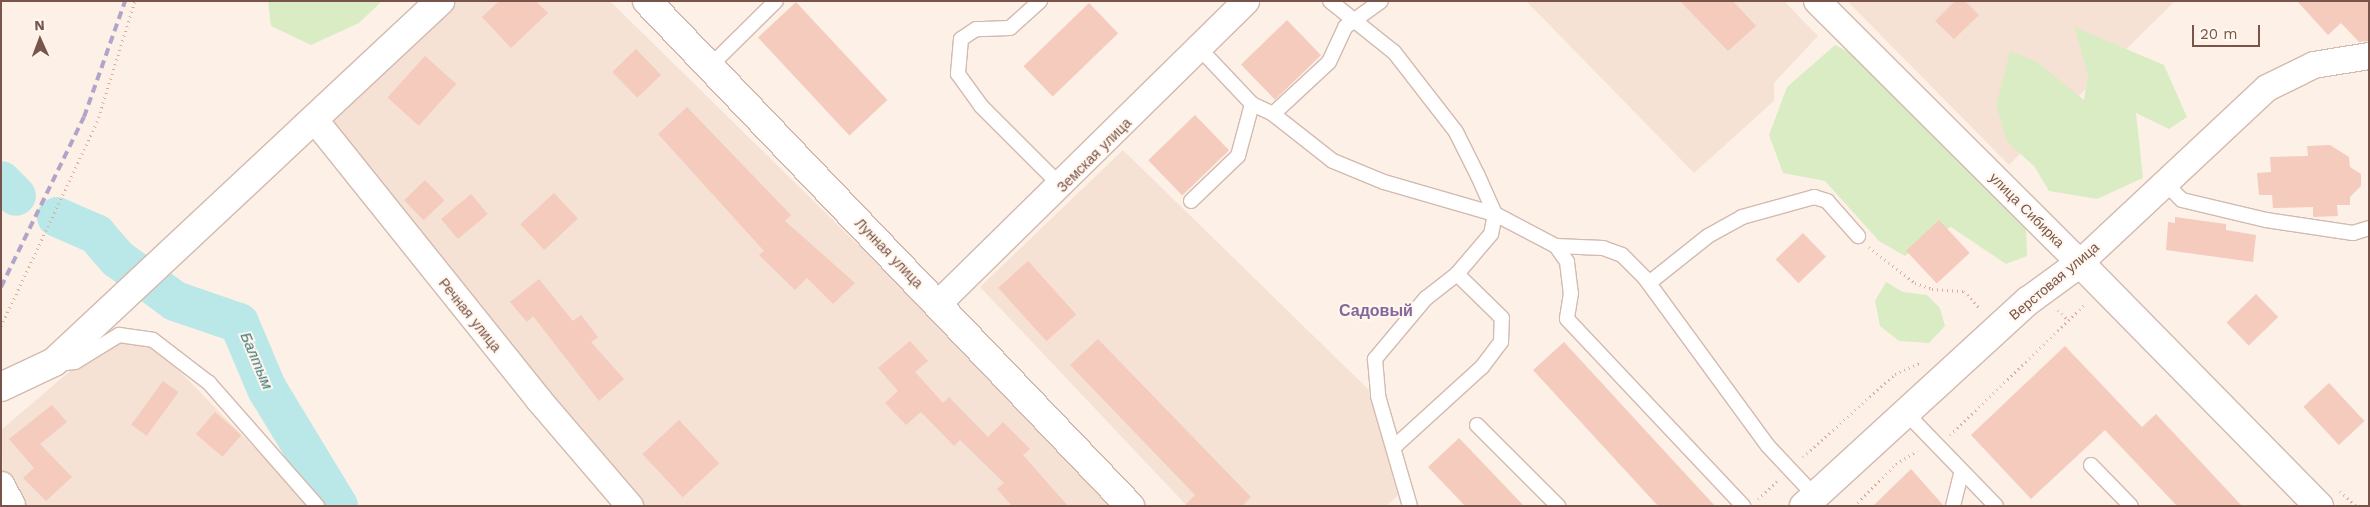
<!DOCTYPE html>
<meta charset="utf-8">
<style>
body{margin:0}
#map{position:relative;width:2370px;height:507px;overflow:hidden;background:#fdf1e7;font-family:"Work Sans",sans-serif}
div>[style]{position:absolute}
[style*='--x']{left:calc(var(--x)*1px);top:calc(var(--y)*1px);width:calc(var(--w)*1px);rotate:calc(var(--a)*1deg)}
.residential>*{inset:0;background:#f5e2d5}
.green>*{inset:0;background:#daecc4}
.river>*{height:40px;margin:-20px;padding:0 20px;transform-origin:20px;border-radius:20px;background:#bae8e8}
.building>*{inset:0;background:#f4cbbd;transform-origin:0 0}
.path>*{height:3px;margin-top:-1.5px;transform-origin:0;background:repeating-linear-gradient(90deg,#d9aea0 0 1px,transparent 0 5px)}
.roads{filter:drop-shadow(1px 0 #d3baaf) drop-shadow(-1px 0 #d3baaf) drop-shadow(0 1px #d3baaf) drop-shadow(0 -1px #d3baaf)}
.service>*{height:14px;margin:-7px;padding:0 7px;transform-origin:7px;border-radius:7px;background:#fff}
.minor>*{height:26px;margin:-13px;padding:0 13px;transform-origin:13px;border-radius:13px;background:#fff}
.tertiary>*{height:28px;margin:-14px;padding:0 14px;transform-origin:14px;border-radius:14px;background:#fff}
.rail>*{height:4px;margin-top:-2px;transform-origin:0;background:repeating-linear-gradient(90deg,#b2a4c8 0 8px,transparent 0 13px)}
span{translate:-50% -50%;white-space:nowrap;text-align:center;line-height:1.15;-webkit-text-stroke:4px #fff6ee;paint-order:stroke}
.street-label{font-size:14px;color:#79544a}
.water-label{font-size:15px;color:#3a7677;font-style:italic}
.quarter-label{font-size:16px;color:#82669c;font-weight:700}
.frame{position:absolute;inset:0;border:2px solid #79544a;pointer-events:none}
.north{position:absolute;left:15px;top:15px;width:50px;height:50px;-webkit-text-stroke:4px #fff6ee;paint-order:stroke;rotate:358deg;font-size:14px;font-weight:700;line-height:20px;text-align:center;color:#79544a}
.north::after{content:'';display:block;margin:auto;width:18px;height:22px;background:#79544a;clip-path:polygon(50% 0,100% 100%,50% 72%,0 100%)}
.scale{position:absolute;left:2192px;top:25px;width:68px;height:22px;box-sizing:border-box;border:2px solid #79544a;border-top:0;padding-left:6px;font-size:15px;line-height:18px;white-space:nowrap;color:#79544a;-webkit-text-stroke:4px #fff6ee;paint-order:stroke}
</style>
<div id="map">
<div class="residential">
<div style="clip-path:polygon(455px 1px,610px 1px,944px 329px,1111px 506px,641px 506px,326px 125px)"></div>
<div style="clip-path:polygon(1526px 1px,1784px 1px,1818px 36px,1774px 83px,1774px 101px,1694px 173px)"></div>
<div style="clip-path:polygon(1847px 1px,2175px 1px,2009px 165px)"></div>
<div style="clip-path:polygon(1123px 150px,1368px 389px,1398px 495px,1387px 506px,1187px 506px,980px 287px)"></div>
<div style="clip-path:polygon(121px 340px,147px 342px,164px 355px,311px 506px,15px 506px,4px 494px,1px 430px,77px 365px)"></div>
</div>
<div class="green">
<div style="clip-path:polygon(268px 1px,382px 1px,359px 23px,311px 45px,271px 26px)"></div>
<div style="clip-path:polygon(2074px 27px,2164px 65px,2187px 117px,2169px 129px,2136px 113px,2143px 178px,2097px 199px,2049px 191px,2034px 166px,2007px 142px,1996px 105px,2010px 51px,2037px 62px,2084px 100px,2088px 75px)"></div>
<div style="clip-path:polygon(1835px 45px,1854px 55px,2026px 227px,2027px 256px,2006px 264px,1951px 227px,1925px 237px,1905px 256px,1879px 241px,1825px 181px,1783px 173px,1769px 135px,1787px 87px)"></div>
<div style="clip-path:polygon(1886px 282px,1903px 292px,1927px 295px,1940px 308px,1945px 326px,1929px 343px,1899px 341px,1880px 326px,1875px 301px)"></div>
</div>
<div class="river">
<div style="--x:1;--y:181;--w:21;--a:45"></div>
<div style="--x:57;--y:217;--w:43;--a:23.6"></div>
<div style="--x:96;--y:234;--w:33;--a:49"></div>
<div style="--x:118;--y:259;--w:71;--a:36.4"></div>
<div style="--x:175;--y:301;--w:68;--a:19"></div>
<div style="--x:239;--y:323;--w:72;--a:67"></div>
<div style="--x:267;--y:389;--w:137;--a:58.7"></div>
</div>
<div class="building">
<div style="clip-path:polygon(499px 1px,536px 1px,548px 13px,511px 48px,482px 17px)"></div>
<div style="clip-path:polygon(1680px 1px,1733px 1px,1756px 26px,1728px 51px)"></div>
<div style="clip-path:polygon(1955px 1px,1965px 1px,1979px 15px,1954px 39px,1935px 21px)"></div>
<div style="clip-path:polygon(2297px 1px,2369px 1px,2369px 41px,2359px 42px,2341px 23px,2328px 35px)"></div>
<div style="left:796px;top:2px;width:134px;height:52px;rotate:47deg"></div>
<div style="left:1089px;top:3px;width:42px;height:91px;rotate:46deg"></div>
<div style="left:1287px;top:20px;width:49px;height:64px;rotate:46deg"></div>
<div style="left:636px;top:49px;width:36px;height:33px;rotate:46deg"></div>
<div style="left:425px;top:56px;width:42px;height:56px;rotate:42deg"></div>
<div style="clip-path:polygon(687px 107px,791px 215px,785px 221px,855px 283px,833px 304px,807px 278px,795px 290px,759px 255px,764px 251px,658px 134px)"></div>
<div style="left:1195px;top:115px;width:49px;height:65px;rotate:46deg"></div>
<div style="clip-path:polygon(2330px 145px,2349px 157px,2350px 167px,2361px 174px,2361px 186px,2350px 197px,2350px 205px,2337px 205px,2338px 216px,2313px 217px,2313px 207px,2273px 208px,2272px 195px,2259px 195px,2257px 173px,2271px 172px,2270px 157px,2308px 156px,2307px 146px)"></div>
<div style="left:425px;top:180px;width:28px;height:29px;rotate:46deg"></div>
<div style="left:554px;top:193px;width:35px;height:46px;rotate:47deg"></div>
<div style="left:471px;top:194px;width:26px;height:39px;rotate:50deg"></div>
<div style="clip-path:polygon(2175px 217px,2226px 224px,2226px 230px,2256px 235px,2253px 262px,2166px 250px,2168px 222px,2175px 223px)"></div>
<div style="left:1939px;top:220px;width:45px;height:45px;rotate:47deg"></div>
<div style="left:1803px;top:233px;width:33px;height:38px;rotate:46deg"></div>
<div style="left:1028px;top:261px;width:72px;height:40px;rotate:48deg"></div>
<div style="clip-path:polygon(539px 279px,573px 321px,581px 315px,598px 337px,591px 342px,624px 379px,599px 401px,533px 316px,527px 322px,510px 302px)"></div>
<div style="left:2256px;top:294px;width:32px;height:41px;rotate:46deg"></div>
<div style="clip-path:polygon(1098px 339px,1251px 497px,1242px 506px,1184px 506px,1195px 495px,1070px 365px)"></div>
<div style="clip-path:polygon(910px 341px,928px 361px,915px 372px,943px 403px,949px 397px,988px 437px,1003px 422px,1030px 449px,1023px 455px,1068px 506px,1012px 506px,997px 489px,1004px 483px,960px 440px,954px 446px,921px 412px,906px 425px,885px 403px,898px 391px,878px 368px)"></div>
<div style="clip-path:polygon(1564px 342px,1715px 506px,1658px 506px,1533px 370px)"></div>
<div style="clip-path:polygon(2065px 346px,2142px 427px,2156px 414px,2242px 506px,2177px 506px,2105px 430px,2031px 499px,1971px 435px)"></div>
<div style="left:163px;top:381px;width:19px;height:54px;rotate:36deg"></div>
<div style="left:2329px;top:383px;width:52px;height:35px;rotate:47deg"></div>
<div style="clip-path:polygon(52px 405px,67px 422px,40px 444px,72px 477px,46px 501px,23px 478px,34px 468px,9px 439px)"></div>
<div style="left:215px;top:412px;width:35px;height:29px;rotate:41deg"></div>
<div style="left:679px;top:420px;width:59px;height:50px;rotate:47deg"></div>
<div style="clip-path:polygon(1459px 438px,1524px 506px,1465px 506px,1428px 467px)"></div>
<div style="clip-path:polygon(1911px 469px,1944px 506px,1873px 506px)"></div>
</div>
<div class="path">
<div style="--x:1869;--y:247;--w:58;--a:38"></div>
<div style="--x:1915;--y:283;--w:18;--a:19"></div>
<div style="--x:1932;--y:289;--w:32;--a:4"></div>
<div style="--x:1964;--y:291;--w:24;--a:48"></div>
<div style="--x:2058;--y:310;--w:14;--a:45"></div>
<div style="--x:1;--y:326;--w:225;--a:-64.8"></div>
<div style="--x:97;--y:122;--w:127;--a:-72.6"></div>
<div style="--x:1950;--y:435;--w:190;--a:-44.1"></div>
<div style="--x:1803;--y:457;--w:124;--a:-42.1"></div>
<div style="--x:1895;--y:374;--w:27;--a:-24"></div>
<div style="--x:2340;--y:491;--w:22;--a:43"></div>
<div style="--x:1758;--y:499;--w:26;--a:-43"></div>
<div style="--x:1854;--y:506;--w:59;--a:-45"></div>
<div style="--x:1896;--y:464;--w:25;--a:-32"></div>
</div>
<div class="roads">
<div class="service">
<div style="--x:1040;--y:1;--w:40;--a:138"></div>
<div style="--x:1010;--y:28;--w:34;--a:178"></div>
<div style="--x:976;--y:29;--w:18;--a:146"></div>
<div style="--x:961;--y:39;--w:35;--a:95"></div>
<div style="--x:958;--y:74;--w:39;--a:54"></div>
<div style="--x:981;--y:106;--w:115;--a:45"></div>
<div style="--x:1330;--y:1;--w:82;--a:38.6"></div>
<div style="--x:1394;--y:52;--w:101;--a:52.2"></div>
<div style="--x:1456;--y:132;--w:49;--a:63.4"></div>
<div style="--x:1478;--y:176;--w:42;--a:65.9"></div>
<div style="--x:1495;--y:214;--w:20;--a:101"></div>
<div style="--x:1491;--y:234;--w:52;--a:130.4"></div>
<div style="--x:1201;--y:50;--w:74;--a:46.6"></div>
<div style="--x:1252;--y:104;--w:23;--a:25"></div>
<div style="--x:1273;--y:114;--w:76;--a:38.1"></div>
<div style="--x:1333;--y:161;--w:55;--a:22.4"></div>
<div style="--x:1384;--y:182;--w:116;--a:16.1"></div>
<div style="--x:1495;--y:214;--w:69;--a:27.7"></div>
<div style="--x:1556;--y:246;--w:19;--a:55"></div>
<div style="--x:1567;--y:262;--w:31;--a:83"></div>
<div style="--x:1571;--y:293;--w:26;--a:99"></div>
<div style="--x:1567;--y:319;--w:257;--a:46.7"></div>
<div style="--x:711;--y:65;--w:91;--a:-44.6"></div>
<div style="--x:1273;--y:114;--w:76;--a:-42.9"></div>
<div style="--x:1329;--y:62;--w:38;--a:-65"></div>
<div style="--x:1345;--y:27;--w:44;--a:-35.8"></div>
<div style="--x:2164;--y:182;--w:25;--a:45"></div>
<div style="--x:2182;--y:200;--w:86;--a:13.4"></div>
<div style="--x:2266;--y:220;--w:88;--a:8.5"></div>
<div style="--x:2353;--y:233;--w:17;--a:-17"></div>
<div style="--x:1191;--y:201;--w:65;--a:-43.8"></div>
<div style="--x:1238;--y:156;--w:54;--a:-74.9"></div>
<div style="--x:1556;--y:246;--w:47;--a:2.4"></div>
<div style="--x:1603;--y:248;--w:20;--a:20"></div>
<div style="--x:1622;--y:255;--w:33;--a:45"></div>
<div style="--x:1645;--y:278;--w:208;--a:53.8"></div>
<div style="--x:1768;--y:446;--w:69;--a:46.8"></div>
<div style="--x:1649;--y:283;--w:75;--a:-38.5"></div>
<div style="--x:1708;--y:236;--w:39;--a:-29"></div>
<div style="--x:1742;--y:217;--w:75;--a:-15.5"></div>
<div style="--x:1814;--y:197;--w:14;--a:17"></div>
<div style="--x:1827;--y:201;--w:47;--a:48.5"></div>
<div style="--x:57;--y:364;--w:18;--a:-6"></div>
<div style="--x:75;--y:362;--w:52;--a:-31.5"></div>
<div style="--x:119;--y:335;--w:34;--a:8"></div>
<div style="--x:153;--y:340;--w:71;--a:37.5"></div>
<div style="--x:209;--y:383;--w:164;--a:48.7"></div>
<div style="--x:1906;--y:413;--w:129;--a:45.9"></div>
<div style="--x:1477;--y:425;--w:115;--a:45"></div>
<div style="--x:1394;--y:447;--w:119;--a:-42.3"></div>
<div style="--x:1482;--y:367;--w:31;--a:-53"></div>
<div style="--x:1501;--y:342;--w:24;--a:-88"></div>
<div style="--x:1502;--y:318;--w:63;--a:-135.6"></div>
<div style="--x:1457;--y:274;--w:39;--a:142"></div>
<div style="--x:1426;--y:298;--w:80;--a:129.9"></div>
<div style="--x:1375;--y:359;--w:37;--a:85"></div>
<div style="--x:1378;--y:396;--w:115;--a:73.8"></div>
<div style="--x:2091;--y:465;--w:57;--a:45.7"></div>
<div style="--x:1953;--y:506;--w:36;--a:-76"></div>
</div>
<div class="minor">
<div style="--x:1817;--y:1;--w:371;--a:44.9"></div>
<div style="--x:2080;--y:263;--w:256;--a:-43.1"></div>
<div style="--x:2267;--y:88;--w:52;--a:-26.1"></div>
<div style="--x:2314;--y:65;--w:56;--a:-9.3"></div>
<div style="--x:314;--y:119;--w:360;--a:51.3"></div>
<div style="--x:539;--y:400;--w:140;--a:49.4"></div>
<div style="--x:938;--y:304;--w:432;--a:-44.5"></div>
</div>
<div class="tertiary">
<div style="--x:647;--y:1;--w:699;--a:46.28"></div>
<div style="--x:1;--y:387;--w:59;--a:-25.3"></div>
<div style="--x:54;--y:362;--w:529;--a:-43.08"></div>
<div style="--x:1;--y:486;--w:22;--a:63"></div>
<div style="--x:1804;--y:506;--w:304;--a:-42.5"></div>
<div style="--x:2028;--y:301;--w:64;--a:-36.2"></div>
<div style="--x:2080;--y:263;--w:341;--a:45.5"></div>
</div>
</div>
<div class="rail">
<div style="--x:1;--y:287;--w:189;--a:-64"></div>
<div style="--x:84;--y:117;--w:123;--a:-70.5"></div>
</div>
<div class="street-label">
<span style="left:1094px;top:155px;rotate:-45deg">Земская улица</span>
<span style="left:2027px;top:210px;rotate:45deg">улица Сибирка</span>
<span style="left:889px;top:253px;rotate:46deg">Лунная улица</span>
<span style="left:2054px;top:281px;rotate:-40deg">Верстовая улица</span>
<span style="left:470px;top:315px;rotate:51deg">Речная улица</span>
</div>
<div class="water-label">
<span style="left:256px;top:361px;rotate:67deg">Балтым</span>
</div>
<div class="quarter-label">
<span style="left:1376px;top:311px">Садовый</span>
</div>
<div class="frame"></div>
<div class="north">N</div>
<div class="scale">20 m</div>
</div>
